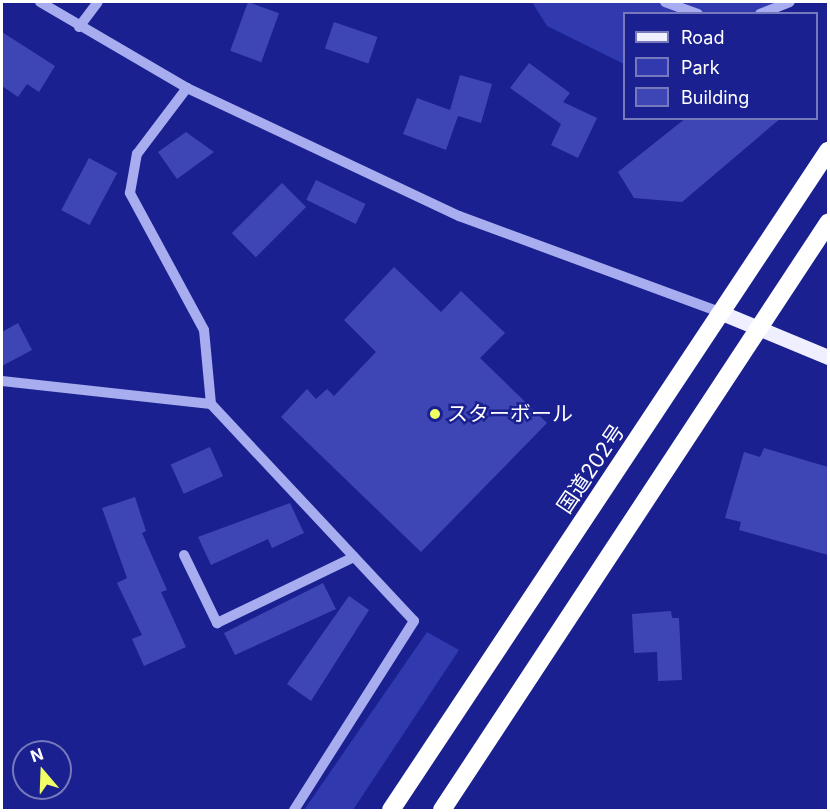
<!DOCTYPE html>
<meta charset="utf-8">
<style>
body{margin:0}
#map{position:relative;width:830px;height:812px;overflow:hidden;background:#1a208f;font-family:Inter,"Noto Sans JP",sans-serif}
div>[style]{position:absolute}
[style*='--x']{left:calc(var(--x)*1px);top:calc(var(--y)*1px);width:calc(var(--w)*1px);rotate:calc(var(--a)*1deg)}
.green>*{inset:0;background:#3139af}
.building>*{inset:0;background:#3e46b5;transform-origin:0 0}
.minor>*{height:10px;margin:-5px;padding:0 5px;transform-origin:5px;border-radius:5px;background:#a7adee}
.major>*{height:15px;margin:-7.5px;padding:0 7.5px;transform-origin:7.5px;border-radius:7.5px;background:#efefff}
.highway>*{height:18px;margin:-9px;padding:0 9px;transform-origin:9px;border-radius:9px;background:#fff}
.dots>*{width:16px;height:16px;translate:-50% -50%;box-sizing:border-box;border:3px solid #1a208f;border-radius:50%}
span{translate:-50% -50%;white-space:nowrap;text-align:center;line-height:1.15;-webkit-text-stroke:5px #1a208f;paint-order:stroke}
.poi-label{font-size:21px;color:#fff}
.left{translate:0 -50%;text-align:left}
.street-label{font-size:21px;color:#fff}
.frame{position:absolute;inset:0;border:3px solid #fff;pointer-events:none}
.legend{position:absolute;left:623px;top:12px;width:195px;height:108px;box-sizing:border-box;background:#1a208f;border:2px solid #7679bc;margin:0;padding:8px 10px;list-style:none;font-size:18px;color:#fff}
.legend li{display:flex;align-items:center;gap:12px;height:30px}
.legend b{width:30px;border:2px solid #7679bc}
.north{position:absolute;left:12px;top:740px;width:60px;height:60px;box-sizing:border-box;background:#1a208f;border:2px solid #7679bc;border-radius:50%;rotate:341deg;font-size:16px;font-weight:700;line-height:24px;text-align:center;color:#fff}
.north::after{content:'';display:block;margin:auto;width:21px;height:27px;background:#f1ff65;clip-path:polygon(50% 0,100% 100%,50% 72%,0 100%)}
</style>
<div id="map">
<div class="green">
<div style="clip-path:polygon(532px 2px,776px 2px,770px 13px,624px 14px,624px 64px,547px 26px)"></div>
<div style="clip-path:polygon(427px 632px,459px 650px,353px 810px,304px 810px)"></div>
</div>
<div class="building">
<div style="left:248px;top:2px;width:33px;height:52px;rotate:20deg"></div>
<div style="left:334px;top:22px;width:46px;height:28px;rotate:19deg"></div>
<div style="clip-path:polygon(2px 32px,55px 66px,39px 92px,27px 84px,18px 97px,2px 86px)"></div>
<div style="clip-path:polygon(529px 63px,570px 93px,563px 102px,597px 118px,578px 158px,551px 145px,561px 124px,510px 88px)"></div>
<div style="clip-path:polygon(460px 75px,492px 84px,481px 123px,458px 116px,446px 150px,403px 134px,417px 98px,450px 110px)"></div>
<div style="clip-path:polygon(686px 118px,781px 118px,682px 202px,634px 198px,618px 172px)"></div>
<div style="clip-path:polygon(186px 132px,214px 152px,177px 179px,158px 152px)"></div>
<div style="left:89px;top:158px;width:32px;height:59px;rotate:28deg"></div>
<div style="left:316px;top:180px;width:55px;height:22px;rotate:26deg"></div>
<div style="left:282px;top:183px;width:34px;height:71px;rotate:45deg"></div>
<div style="clip-path:polygon(394px 267px,441px 312px,461px 291px,505px 333px,480px 358px,547px 423px,421px 552px,281px 417px,307px 389px,316px 399px,327px 389px,334px 396px,376px 352px,344px 320px)"></div>
<div style="clip-path:polygon(18px 323px,32px 350px,2px 366px,2px 332px)"></div>
<div style="left:210px;top:447px;width:32px;height:43px;rotate:66deg"></div>
<div style="clip-path:polygon(764px 448px,828px 467px,828px 555px,739px 530px,741px 522px,725px 518px,744px 452px,760px 457px)"></div>
<div style="clip-path:polygon(135px 497px,146px 531px,142px 533px,167px 590px,161px 592px,186px 647px,144px 666px,132px 639px,142px 635px,117px 583px,127px 578px,102px 508px)"></div>
<div style="clip-path:polygon(290px 503px,304px 533px,272px 548px,268px 539px,211px 565px,198px 537px)"></div>
<div style="clip-path:polygon(323px 583px,336px 609px,235px 655px,224px 633px)"></div>
<div style="clip-path:polygon(349px 596px,369px 610px,311px 701px,287px 684px)"></div>
<div style="clip-path:polygon(671px 611px,672px 618px,679px 618px,682px 680px,658px 681px,657px 652px,634px 653px,632px 614px)"></div>
</div>
<div class="minor">
<div style="--x:40;--y:2;--w:170;--a:30.3"></div>
<div style="--x:187;--y:88;--w:301;--a:25.2"></div>
<div style="--x:459;--y:216;--w:280;--a:20.2"></div>
<div style="--x:665;--y:2;--w:35;--a:20"></div>
<div style="--x:760;--y:14;--w:32;--a:-22"></div>
<div style="--x:79;--y:27;--w:31;--a:-53"></div>
<div style="--x:2;--y:381;--w:210;--a:6.3"></div>
<div style="--x:211;--y:404;--w:74;--a:-95.4"></div>
<div style="--x:204;--y:330;--w:156;--a:-118.4"></div>
<div style="--x:130;--y:193;--w:40;--a:-80"></div>
<div style="--x:137;--y:154;--w:83;--a:-52.9"></div>
<div style="--x:211;--y:404;--w:297;--a:46.9"></div>
<div style="--x:414;--y:621;--w:224;--a:122.4"></div>
<div style="--x:184;--y:555;--w:76;--a:64.1"></div>
<div style="--x:217;--y:623;--w:152;--a:-25.7"></div>
</div>
<div class="major">
<div style="--x:722;--y:313;--w:115;--a:22.5"></div>
</div>
<div class="highway">
<div style="--x:391;--y:810;--w:791;--a:-56.45"></div>
<div style="--x:442;--y:810;--w:703;--a:-56.67"></div>
</div>
<div class="dots">
<div style="left:435px;top:414px;background:#f1ff65"></div>
</div>
<div class="poi-label">
<span class="left" style="left:447px;top:414px">スターボール</span>
</div>
<div class="street-label">
<span style="left:591px;top:469px;rotate:-56deg">国道202号</span>
</div>
<div class="frame"></div>
<ul class="legend">
<li><b style="height:8px;background:#efefff"></b>Road</li>
<li><b style="height:16px;background:#3139af"></b>Park</li>
<li><b style="height:16px;background:#3e46b5"></b>Building</li>
</ul>
<div class="north">N</div>
</div>
